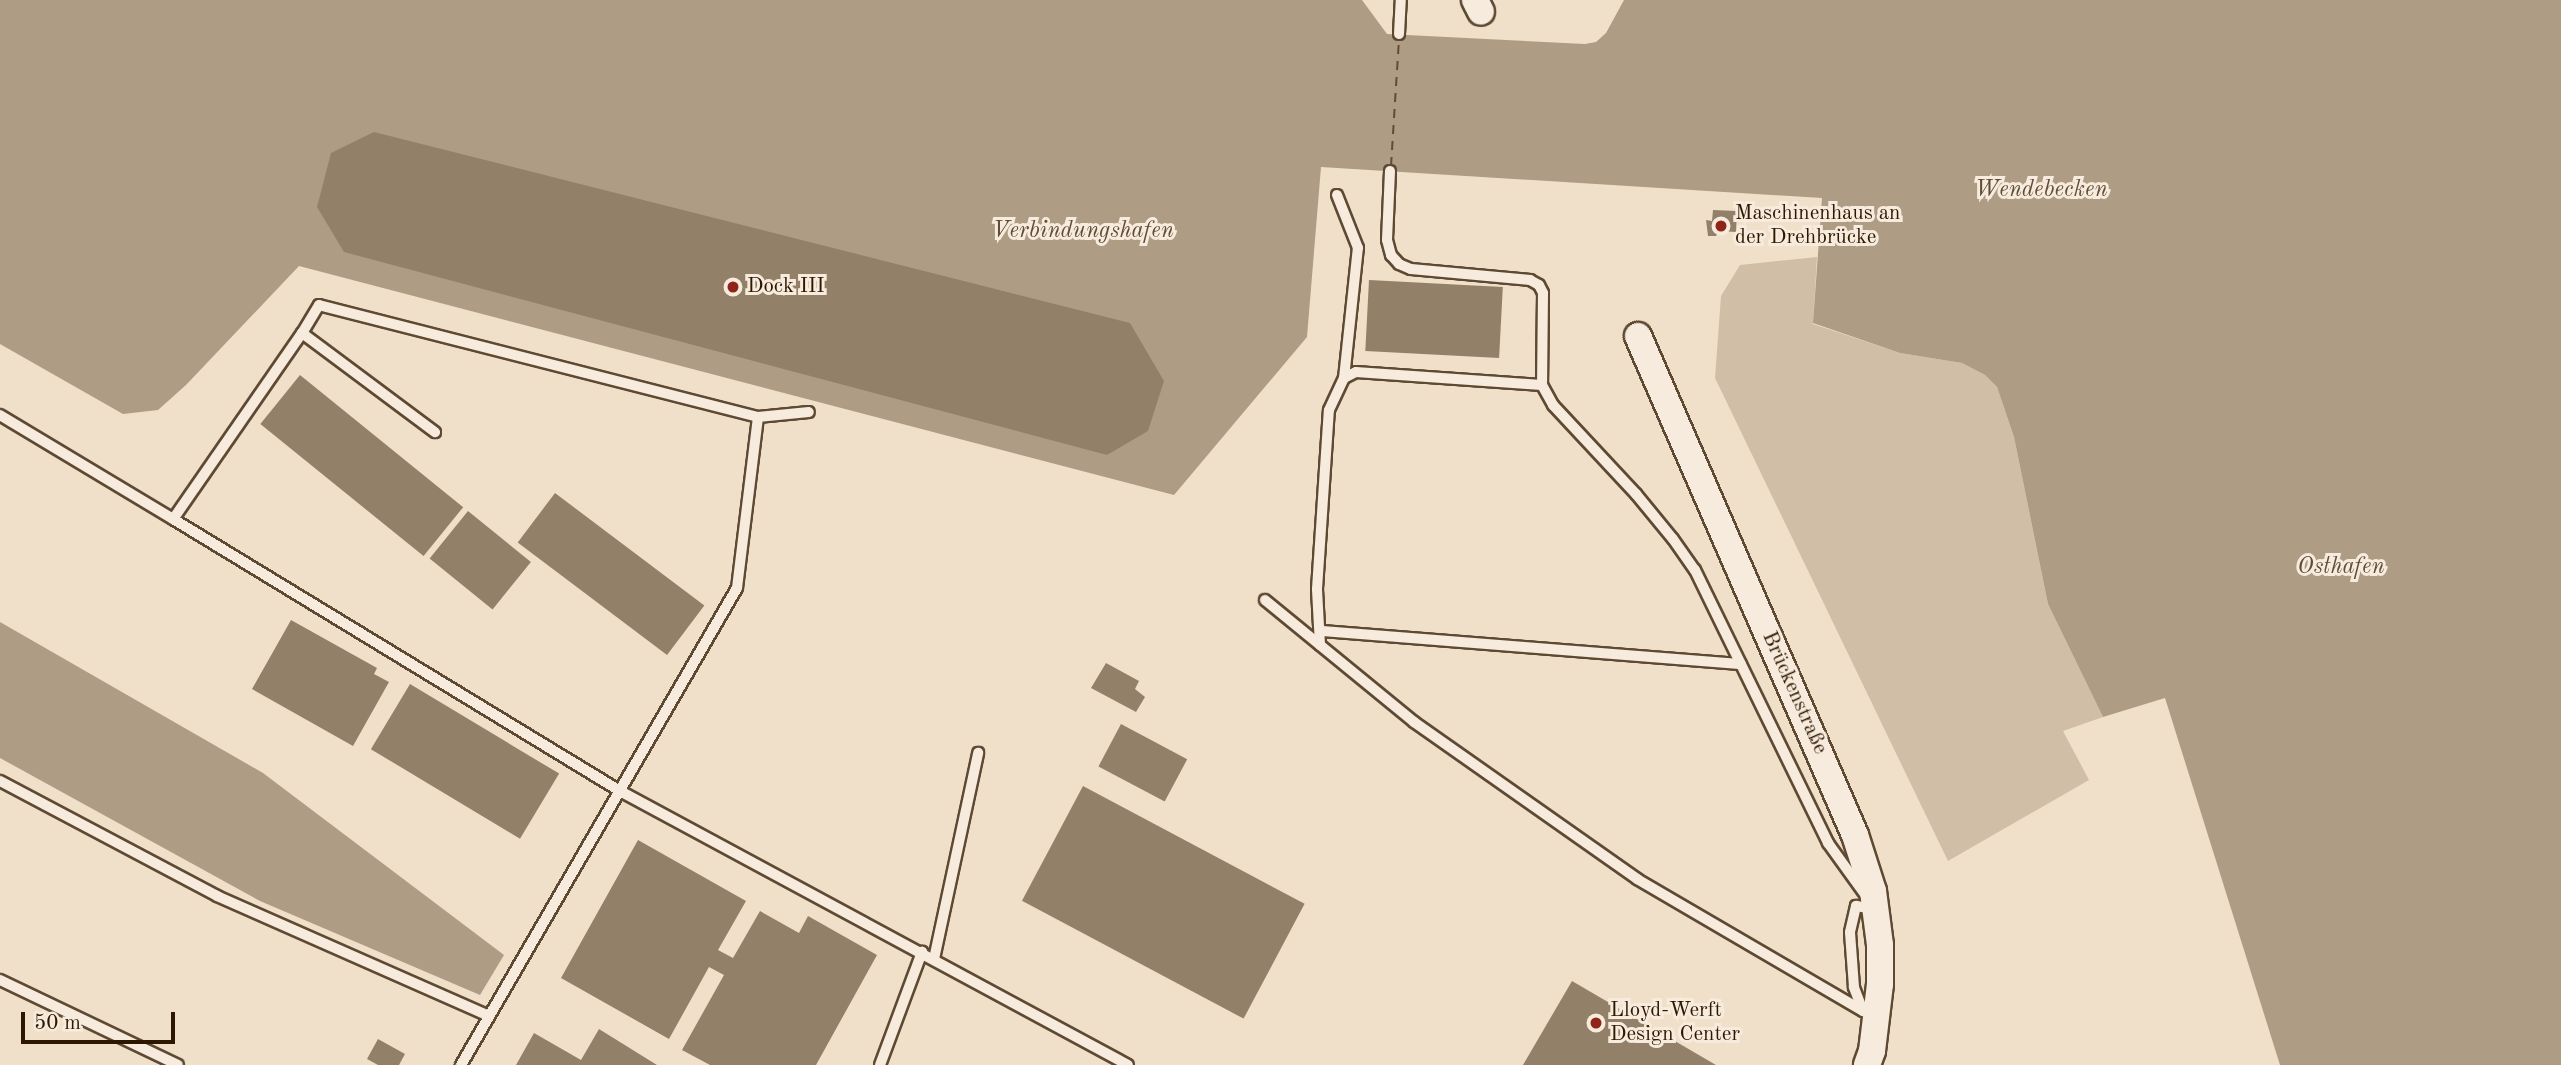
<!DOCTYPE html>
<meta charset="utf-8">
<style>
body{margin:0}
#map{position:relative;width:2561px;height:1065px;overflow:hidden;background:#f1e0c9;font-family:"Old Standard TT",serif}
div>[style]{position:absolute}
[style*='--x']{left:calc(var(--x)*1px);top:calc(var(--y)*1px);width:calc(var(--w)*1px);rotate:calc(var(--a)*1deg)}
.green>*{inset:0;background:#d0bea7}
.water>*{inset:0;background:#ae9c85}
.ferry>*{height:2px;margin-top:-1px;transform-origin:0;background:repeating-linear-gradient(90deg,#614c36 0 9px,transparent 0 16px)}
.building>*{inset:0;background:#938069;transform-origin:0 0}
.roads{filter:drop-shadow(2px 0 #5e4933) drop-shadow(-2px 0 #5e4933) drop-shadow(0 2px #5e4933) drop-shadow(0 -2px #5e4933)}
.service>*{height:10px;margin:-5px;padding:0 5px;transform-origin:5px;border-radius:5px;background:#f6ebdc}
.tertiary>*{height:26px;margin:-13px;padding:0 13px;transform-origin:13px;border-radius:13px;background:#f6ebdc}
.dots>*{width:19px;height:19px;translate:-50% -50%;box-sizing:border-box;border:4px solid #f6ebdc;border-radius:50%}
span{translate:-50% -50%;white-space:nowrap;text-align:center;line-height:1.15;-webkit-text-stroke:6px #f6ebdc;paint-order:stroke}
.poi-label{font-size:21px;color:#2d1701}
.left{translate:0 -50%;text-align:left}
.street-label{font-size:21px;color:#2d1701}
.water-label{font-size:23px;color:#614c36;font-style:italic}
.scale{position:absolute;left:21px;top:1012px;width:154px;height:32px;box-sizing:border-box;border:4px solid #2d1701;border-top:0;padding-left:9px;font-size:21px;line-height:24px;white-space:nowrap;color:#2d1701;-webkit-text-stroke:5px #f6ebdc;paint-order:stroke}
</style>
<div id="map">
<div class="green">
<div style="clip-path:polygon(1817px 257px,1813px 324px,1900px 353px,1962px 363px,1985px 375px,1997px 387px,2014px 437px,2048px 604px,2103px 717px,2063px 731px,2089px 780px,1948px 861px,1715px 378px,1721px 296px,1740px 265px)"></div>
</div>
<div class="water">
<div style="clip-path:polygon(0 0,1362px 0,1387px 34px,1585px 44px,1596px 42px,1606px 33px,1624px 0,2561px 0,2561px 1065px,2280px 1065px,2165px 698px,2103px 717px,2048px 604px,2014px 437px,1997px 387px,1985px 375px,1962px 363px,1900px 353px,1813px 323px,1822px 198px,1321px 167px,1307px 337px,1174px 495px,299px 266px,186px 385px,158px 410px,123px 414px,0 344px)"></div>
<div style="clip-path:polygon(0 622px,263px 773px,504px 955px,480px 995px,260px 901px,0 758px)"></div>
</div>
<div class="ferry">
<div style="--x:1391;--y:166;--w:127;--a:-86.4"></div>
</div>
<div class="building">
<div style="clip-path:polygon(374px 132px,1130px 323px,1164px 381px,1148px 431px,1107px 455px,344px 252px,317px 207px,331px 153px)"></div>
<div style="clip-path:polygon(1713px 210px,1737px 211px,1736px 232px,1719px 231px,1716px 236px,1708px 236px,1706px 220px,1712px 221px)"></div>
<div style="left:1369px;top:280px;width:134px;height:71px;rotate:3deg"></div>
<div style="left:300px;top:375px;width:210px;height:63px;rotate:39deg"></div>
<div style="left:555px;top:493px;width:187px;height:62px;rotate:37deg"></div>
<div style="left:468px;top:511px;width:81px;height:61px;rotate:39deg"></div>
<div style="clip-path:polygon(291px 620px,377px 668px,374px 674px,389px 682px,353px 746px,252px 689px)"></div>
<div style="clip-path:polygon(1106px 663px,1139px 681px,1135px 689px,1145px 697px,1136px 712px,1091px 688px)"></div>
<div style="left:410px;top:684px;width:174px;height:76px;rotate:31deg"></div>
<div style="left:1121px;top:724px;width:75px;height:48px;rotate:28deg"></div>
<div style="left:1083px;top:786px;width:251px;height:130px;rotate:28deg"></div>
<div style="clip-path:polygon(638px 840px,746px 901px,718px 950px,733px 958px,760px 911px,799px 933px,808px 916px,877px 955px,816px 1065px,710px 1065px,682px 1050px,724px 975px,709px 967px,669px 1039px,561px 978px)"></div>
<div style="clip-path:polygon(1572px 981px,1716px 1065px,1523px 1065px)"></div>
<div style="clip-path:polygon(599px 1029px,657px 1065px,516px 1065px,534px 1033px,581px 1060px)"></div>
<div style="clip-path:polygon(378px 1039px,405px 1054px,399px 1065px,378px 1065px,367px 1059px)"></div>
</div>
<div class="roads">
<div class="service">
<div style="--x:1399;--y:34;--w:34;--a:-87"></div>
<div style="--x:1390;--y:171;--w:69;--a:92.5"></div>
<div style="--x:1387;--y:240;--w:16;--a:75"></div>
<div style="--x:1391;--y:255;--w:12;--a:48"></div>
<div style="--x:1399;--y:264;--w:13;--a:23"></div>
<div style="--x:1411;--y:269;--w:120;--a:5.3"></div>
<div style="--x:1530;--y:280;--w:10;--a:29"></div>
<div style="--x:1539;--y:285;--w:9;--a:63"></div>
<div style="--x:1543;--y:293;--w:92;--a:90.6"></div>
<div style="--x:1542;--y:385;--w:23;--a:61"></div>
<div style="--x:1553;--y:405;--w:122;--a:47"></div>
<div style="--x:1636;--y:494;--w:58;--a:50.6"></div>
<div style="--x:1673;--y:539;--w:38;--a:55"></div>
<div style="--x:1695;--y:570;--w:304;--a:64"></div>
<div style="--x:1828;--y:843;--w:62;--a:54.2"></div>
<div style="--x:302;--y:333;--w:166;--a:36.7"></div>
<div style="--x:1344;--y:378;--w:13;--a:-27"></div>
<div style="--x:1356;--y:372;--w:186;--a:4"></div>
<div style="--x:0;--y:415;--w:202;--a:31"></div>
<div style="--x:758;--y:417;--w:453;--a:-165.7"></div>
<div style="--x:319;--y:305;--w:33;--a:121"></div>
<div style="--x:302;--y:333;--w:226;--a:124.7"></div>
<div style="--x:173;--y:519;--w:523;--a:31.32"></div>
<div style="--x:620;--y:791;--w:577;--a:28.34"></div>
<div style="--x:1265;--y:600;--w:193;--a:39.3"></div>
<div style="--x:1414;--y:722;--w:273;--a:35.1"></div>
<div style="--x:1637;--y:879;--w:262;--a:30.3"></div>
<div style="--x:1321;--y:631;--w:421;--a:4.5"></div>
<div style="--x:1320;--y:645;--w:56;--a:-93.1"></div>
<div style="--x:1317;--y:589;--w:179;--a:-86.2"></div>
<div style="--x:1329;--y:410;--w:35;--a:-65"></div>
<div style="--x:1344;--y:378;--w:131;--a:-83.9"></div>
<div style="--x:1358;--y:248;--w:57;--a:-111.6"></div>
<div style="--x:0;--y:781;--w:246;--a:27.9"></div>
<div style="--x:217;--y:896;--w:297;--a:23.8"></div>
<div style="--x:934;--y:959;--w:211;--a:-77.9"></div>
<div style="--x:0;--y:980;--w:197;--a:25.5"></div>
<div style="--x:1863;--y:1011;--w:26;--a:-111"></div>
<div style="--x:1854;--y:987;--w:55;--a:-94.2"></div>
<div style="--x:1850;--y:932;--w:27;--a:-77"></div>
<div style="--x:1856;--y:906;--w:19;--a:9"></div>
<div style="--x:461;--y:1065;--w:551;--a:-59.95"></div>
<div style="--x:737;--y:588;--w:172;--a:-83"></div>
<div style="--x:758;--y:417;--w:51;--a:-5.6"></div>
<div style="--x:880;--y:1065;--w:121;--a:-69.6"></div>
</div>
<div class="tertiary">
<div style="--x:1475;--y:0;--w:13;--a:63"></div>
<div style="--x:1638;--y:336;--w:544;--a:66.5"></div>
<div style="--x:1855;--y:835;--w:59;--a:72.2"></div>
<div style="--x:1873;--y:891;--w:54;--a:82.6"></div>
<div style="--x:1880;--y:945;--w:39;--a:90"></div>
<div style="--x:1880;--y:984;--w:67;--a:96.8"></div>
<div style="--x:1872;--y:1051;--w:15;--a:110"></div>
</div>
</div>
<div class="dots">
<div style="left:1721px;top:226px;background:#8f2418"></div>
<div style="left:733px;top:287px;background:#8f2418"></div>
<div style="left:1596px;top:1023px;background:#8f2418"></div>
</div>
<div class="poi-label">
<span class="left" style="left:1735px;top:226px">Maschinenhaus an<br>der Drehbrücke</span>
<span class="left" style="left:747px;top:287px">Dock III</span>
<span class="left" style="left:1610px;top:1023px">Lloyd-Werft<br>Design Center</span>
</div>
<div class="street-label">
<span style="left:1794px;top:693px;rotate:66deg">Brückenstraße</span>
</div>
<div class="water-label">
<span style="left:2041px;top:190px">Wendebecken</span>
<span style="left:1083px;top:231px">Verbindungshafen</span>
<span style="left:2341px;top:567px">Osthafen</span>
</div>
<div class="scale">50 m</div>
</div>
